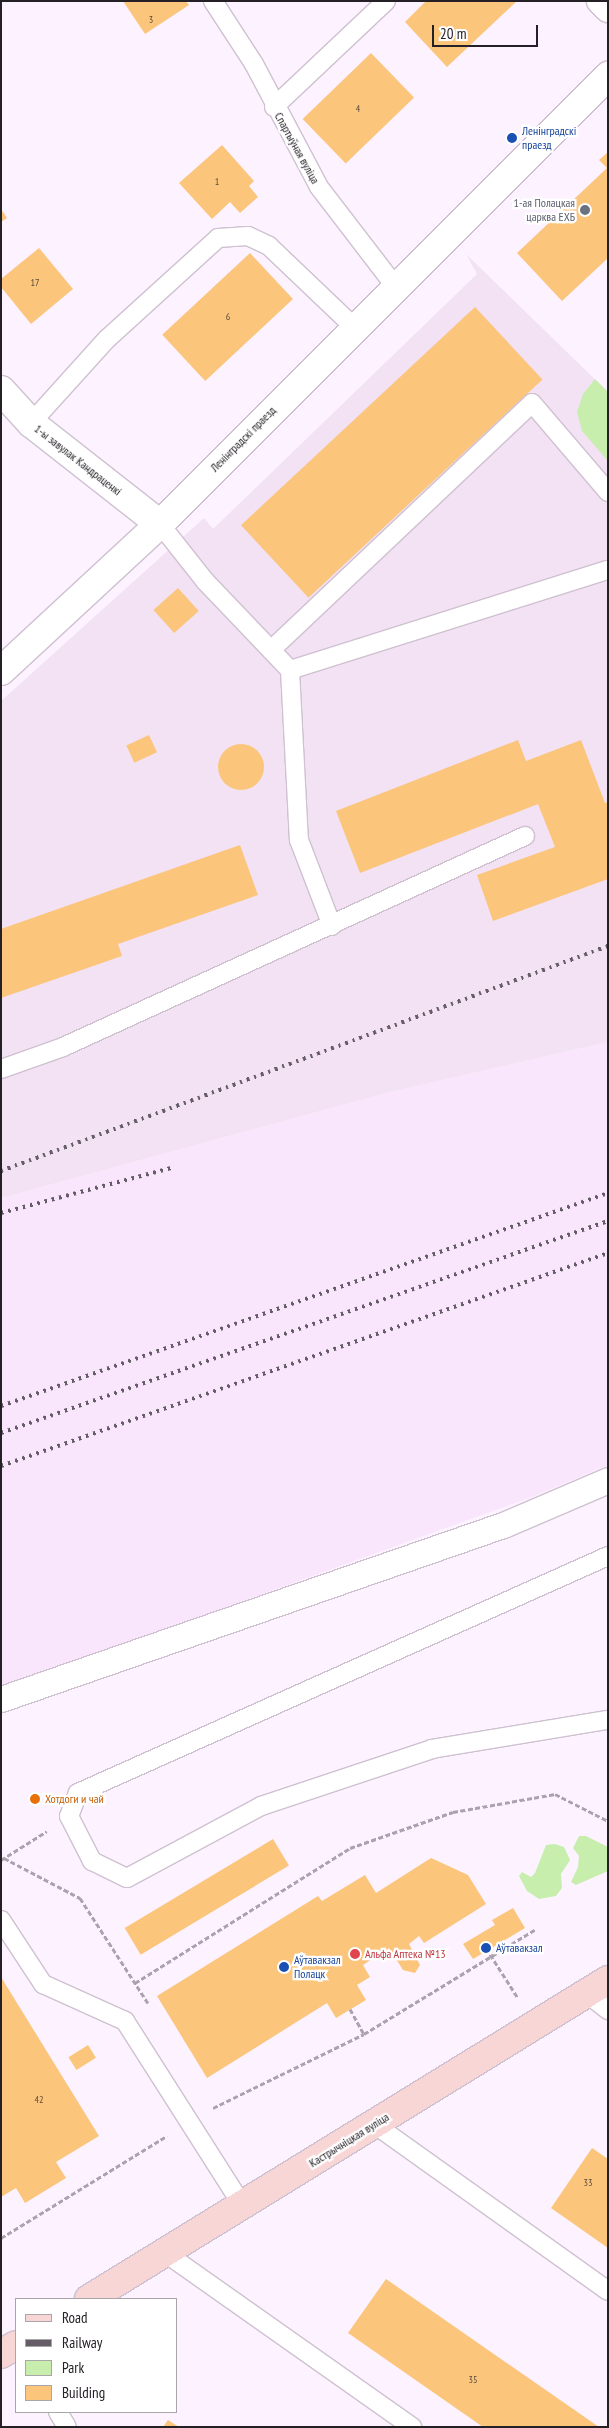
<!DOCTYPE html>
<meta charset="utf-8">
<style>
body{margin:0}
#map{position:relative;width:609px;height:2428px;overflow:hidden;background:#fdf2ff;font-family:"PT Sans Narrow",sans-serif}
div>[style]{position:absolute}
[style*='--x']{left:calc(var(--x)*1px);top:calc(var(--y)*1px);width:calc(var(--w)*1px);rotate:calc(var(--a)*1deg)}
.built>*{inset:0;background:#f9e6fc}
.industrial>*{inset:0;background:#f2e2f4}
.green>*{inset:0;background:#c8eeae}
.building>*{inset:0;background:#fbc57c;transform-origin:0 0}
.round{border-radius:50%}
.path>*{height:3px;margin-top:-1.5px;transform-origin:0;background:repeating-linear-gradient(90deg,#aaa2ac 0 5px,transparent 0 7.5px)}
.roads{filter:drop-shadow(1px 0 #cfc1d0) drop-shadow(-1px 0 #cfc1d0) drop-shadow(0 1px #cfc1d0) drop-shadow(0 -1px #cfc1d0)}
.service>*{height:18px;margin:-9px;padding:0 9px;transform-origin:9px;border-radius:9px;background:#fff}
.pedestrian>*{height:25px;margin:-12.5px;padding:0 12.5px;transform-origin:12.5px;border-radius:12.5px;background:#fff}
.minor>*{height:28px;margin:-14px;padding:0 14px;transform-origin:14px;border-radius:14px;background:#fff}
.tertiary>*{height:28px;margin:-14px;padding:0 14px;transform-origin:14px;border-radius:14px;background:#fff}
.secondary>*{height:28px;margin:-14px;padding:0 14px;transform-origin:14px;border-radius:14px;background:#f8d6d6}
.rail>*{height:4px;margin-top:-2px;transform-origin:0;background:repeating-linear-gradient(90deg,#645d66 0 2.5px,transparent 0 7.5px)}
.dots>*{width:14px;height:14px;translate:-50% -50%;box-sizing:border-box;border:2px solid #fff;border-radius:50%}
span{translate:-50% -50%;white-space:nowrap;text-align:center;line-height:1.15;-webkit-text-stroke:4.5px #fff;paint-order:stroke}
.number-label{font-size:10px;color:#5a493c}
.number-label span{-webkit-text-stroke-width:0}
.transit-label{font-size:12px;color:#164399}
.left{translate:0 -50%;text-align:left}
.street-label{font-size:12px;color:#252026}
.worship-label{font-size:12px;color:#5b616d}
.right{translate:-100% -50%;text-align:right}
.food-label{font-size:12px;color:#c56008}
.health-label{font-size:12px;color:#be3a42}
.frame{position:absolute;inset:0;border:2px solid #252026;pointer-events:none}
.legend{position:absolute;left:15px;top:2298px;width:162px;height:115px;box-sizing:border-box;background:#fff;border:1px solid #a8a6a8;margin:0;padding:6px 9px;list-style:none;font-size:15px;color:#252026}
.legend li{display:flex;align-items:center;gap:10px;height:25px}
.legend b{width:25px;border:1px solid #a8a6a8}
.scale{position:absolute;left:432px;top:25px;width:106px;height:22px;box-sizing:border-box;border:2px solid #252026;border-top:0;padding-left:6px;font-size:15px;line-height:18px;white-space:nowrap;color:#252026;-webkit-text-stroke:4px #fff;paint-order:stroke}
</style>
<div id="map">
<div class="built">
<div style="clip-path:polygon(608px 1042px,608px 1465px,532px 1497px,1px 1688px,1px 1198px,386px 1093px)"></div>
</div>
<div class="industrial">
<div style="clip-path:polygon(466px 254px,608px 392px,608px 1042px,386px 1093px,1px 1198px,1px 701px,204px 518px,213px 529px,477px 274px)"></div>
</div>
<div class="green">
<div style="clip-path:polygon(595px 379px,608px 392px,608px 461px,582px 431px,577px 412px,583px 394px)"></div>
<div style="clip-path:polygon(579px 1836px,586px 1836px,608px 1847px,608px 1871px,576px 1885px,571px 1882px,578px 1867px,579px 1856px,573px 1848px)"></div>
<div style="clip-path:polygon(555px 1844px,564px 1847px,570px 1860px,561px 1874px,562px 1888px,556px 1896px,539px 1899px,527px 1891px,519px 1876px,522px 1872px,531px 1877px,535px 1873px,546px 1845px)"></div>
</div>
<div class="building">
<div style="clip-path:polygon(123px 1px,186px 1px,189px 5px,145px 34px)"></div>
<div style="clip-path:polygon(426px 1px,517px 1px,447px 67px,405px 22px)"></div>
<div style="left:371px;top:53px;width:62px;height:95px;rotate:46deg"></div>
<div style="clip-path:polygon(222px 145px,254px 181px,249px 186px,258px 197px,240px 213px,230px 202px,212px 219px,179px 183px)"></div>
<div style="clip-path:polygon(608px 152px,608px 258px,562px 301px,517px 253px,607px 168px,599px 160px)"></div>
<div style="clip-path:polygon(1px 209px,7px 218px,1px 222px)"></div>
<div style="clip-path:polygon(39px 248px,73px 289px,31px 324px,1px 287px,1px 279px)"></div>
<div style="left:250px;top:253px;width:63px;height:120px;rotate:47deg"></div>
<div style="left:475px;top:307px;width:99px;height:320px;rotate:47deg"></div>
<div style="left:178px;top:588px;width:31px;height:33px;rotate:48deg"></div>
<div style="left:149px;top:735px;width:19px;height:25px;rotate:65deg"></div>
<div style="clip-path:polygon(518px 740px,526px 761px,581px 740px,605px 803px,608px 802px,608px 879px,493px 921px,477px 875px,555px 847px,538px 804px,360px 873px,336px 811px)"></div>
<div class="round" style="left:218px;top:744px;width:46px;height:46px"></div>
<div style="clip-path:polygon(240px 845px,258px 895px,118px 944px,122px 956px,1px 998px,1px 929px)"></div>
<div style="left:273px;top:1839px;width:31px;height:173px;rotate:59deg"></div>
<div style="clip-path:polygon(431px 1858px,468px 1875px,486px 1904px,424px 1943px,419px 1936px,409px 1944px,420px 1965px,415px 1973px,403px 1970px,389px 1948px,363px 1965px,370px 1977px,357px 1985px,366px 2000px,336px 2018px,327px 2003px,207px 2078px,157px 1996px,318px 1896px,322px 1901px,365px 1875px,376px 1893px)"></div>
<div style="clip-path:polygon(513px 1908px,525px 1928px,473px 1959px,463px 1944px,495px 1925px,492px 1920px)"></div>
<div style="clip-path:polygon(1px 1977px,99px 2136px,56px 2162px,66px 2178px,25px 2203px,16px 2188px,1px 2197px)"></div>
<div style="left:88px;top:2045px;width:15px;height:23px;rotate:58deg"></div>
<div style="clip-path:polygon(592px 2148px,608px 2159px,608px 2248px,551px 2208px)"></div>
<div style="clip-path:polygon(386px 2279px,599px 2427px,483px 2427px,348px 2333px)"></div>
<div style="clip-path:polygon(168px 2420px,179px 2427px,163px 2427px)"></div>
</div>
<div class="path">
<div style="--x:4;--y:1858;--w:86;--a:27.8"></div>
<div style="--x:80;--y:1898;--w:125;--a:57.1"></div>
<div style="--x:1;--y:1860;--w:54;--a:-32.2"></div>
<div style="--x:486;--y:1948;--w:59;--a:57.4"></div>
<div style="--x:135;--y:1983;--w:254;--a:-32.1"></div>
<div style="--x:350;--y:1848;--w:109;--a:-19.3"></div>
<div style="--x:453;--y:1812;--w:104;--a:-10"></div>
<div style="--x:555;--y:1794;--w:59;--a:27"></div>
<div style="--x:350;--y:2009;--w:29;--a:61"></div>
<div style="--x:213;--y:2108;--w:168;--a:-26.1"></div>
<div style="--x:364;--y:2034;--w:202;--a:-31.4"></div>
<div style="--x:1;--y:2238;--w:195;--a:-31.6"></div>
</div>
<div class="roads">
<div class="service">
<div style="--x:213;--y:1;--w:75;--a:56.9"></div>
<div style="--x:254;--y:64;--w:139;--a:62.1"></div>
<div style="--x:319;--y:187;--w:125;--a:52.5"></div>
<div style="--x:274;--y:107;--w:154;--a:-43.4"></div>
<div style="--x:31;--y:423;--w:113;--a:-47.9"></div>
<div style="--x:107;--y:339;--w:150;--a:-42.3"></div>
<div style="--x:218;--y:238;--w:30;--a:-4"></div>
<div style="--x:248;--y:236;--w:23;--a:25"></div>
<div style="--x:269;--y:246;--w:117;--a:43.6"></div>
<div style="--x:160;--y:524;--w:73;--a:51.7"></div>
<div style="--x:205;--y:581;--w:123;--a:46.3"></div>
<div style="--x:290;--y:670;--w:333;--a:-17.5"></div>
<div style="--x:271;--y:650;--w:359;--a:-43.4"></div>
<div style="--x:532;--y:403;--w:117;--a:49.5"></div>
<div style="--x:290;--y:670;--w:170;--a:87"></div>
<div style="--x:299;--y:840;--w:92;--a:69"></div>
<div style="--x:1;--y:1069;--w:66;--a:-19.5"></div>
<div style="--x:63;--y:1047;--w:508;--a:-24.55"></div>
<div style="--x:608;--y:1556;--w:581;--a:155.91"></div>
<div style="--x:78;--y:1793;--w:25;--a:111"></div>
<div style="--x:69;--y:1816;--w:51;--a:62.9"></div>
<div style="--x:92;--y:1861;--w:39;--a:26"></div>
<div style="--x:127;--y:1878;--w:152;--a:-28.2"></div>
<div style="--x:261;--y:1806;--w:180;--a:-18.4"></div>
<div style="--x:432;--y:1749;--w:178;--a:-9.4"></div>
<div style="--x:1;--y:1920;--w:77;--a:56.7"></div>
<div style="--x:43;--y:1984;--w:90;--a:24.3"></div>
<div style="--x:125;--y:2021;--w:219;--a:57.5"></div>
<div style="--x:586;--y:1993;--w:28;--a:38"></div>
<div style="--x:374;--y:2124;--w:287;--a:35.5"></div>
<div style="--x:164;--y:2252;--w:304;--a:35.2"></div>
<div style="--x:58;--y:2412;--w:17;--a:59"></div>
</div>
<div class="pedestrian">
<div style="--x:1;--y:1699;--w:531;--a:-19.12"></div>
<div style="--x:503;--y:1525;--w:114;--a:-23.2"></div>
</div>
<div class="minor">
<div style="--x:601;--y:1;--w:10;--a:45"></div>
<div style="--x:1;--y:390;--w:45;--a:47.7"></div>
<div style="--x:31;--y:423;--w:164;--a:38.1"></div>
</div>
<div class="tertiary">
<div style="--x:1;--y:671;--w:217;--a:-42.8"></div>
<div style="--x:160;--y:524;--w:634;--a:-45"></div>
</div>
<div class="secondary">
<div style="--x:89;--y:2299;--w:609;--a:-31.58"></div>
<div style="--x:1;--y:2354;--w:17;--a:-31"></div>
</div>
</div>
<div class="rail">
<div style="--x:1;--y:1171;--w:647;--a:-20.34"></div>
<div style="--x:1;--y:1213;--w:176;--a:-14.8"></div>
<div style="--x:1;--y:1406;--w:643;--a:-19.34"></div>
<div style="--x:1;--y:1433;--w:643;--a:-19.25"></div>
<div style="--x:1;--y:1466;--w:643;--a:-19.34"></div>
</div>
<div class="dots">
<div style="left:512px;top:138px;background:#1a4fb4"></div>
<div style="left:585px;top:210px;background:#6b7280"></div>
<div style="left:35px;top:1799px;background:#e8710a"></div>
<div style="left:486px;top:1948px;background:#1a4fb4"></div>
<div style="left:355px;top:1954px;background:#e0444e"></div>
<div style="left:284px;top:1967px;background:#1a4fb4"></div>
</div>
<div class="number-label">
<span style="left:151px;top:20px">3</span>
<span style="left:358px;top:109px">4</span>
<span style="left:217px;top:182px">1</span>
<span style="left:35px;top:283px">17</span>
<span style="left:228px;top:317px">6</span>
<span style="left:39px;top:2100px">42</span>
<span style="left:588px;top:2183px">33</span>
<span style="left:473px;top:2380px">35</span>
</div>
<div class="transit-label">
<span class="left" style="left:522px;top:138px">Ленінградскі<br>праезд</span>
<span class="left" style="left:496px;top:1948px">Аўтавакзал</span>
<span class="left" style="left:294px;top:1967px">Аўтавакзал<br>Полацк</span>
</div>
<div class="street-label">
<span style="left:297px;top:148px;rotate:61deg">Спартыўная вуліца</span>
<span style="left:243px;top:439px;rotate:-45deg">Ленінградскі праезд</span>
<span style="left:78px;top:460px;rotate:38deg">1-ы завулак Кандраценкі</span>
<span style="left:349px;top:2140px;rotate:-32deg">Кастрычніцкая вуліца</span>
</div>
<div class="worship-label">
<span class="right" style="left:575px;top:210px">1-ая Полацкая<br>царква ЕХБ</span>
</div>
<div class="food-label">
<span class="left" style="left:45px;top:1799px">Хотдоги и чай</span>
</div>
<div class="health-label">
<span class="left" style="left:365px;top:1954px">Альфа Аптека №13</span>
</div>
<div class="frame"></div>
<ul class="legend">
<li><b style="height:6px;background:#f8d6d6"></b>Road</li>
<li><b style="height:6px;background:#645d66"></b>Railway</li>
<li><b style="height:14px;background:#c8eeae"></b>Park</li>
<li><b style="height:14px;background:#fbc57c"></b>Building</li>
</ul>
<div class="scale">20 m</div>
</div>
